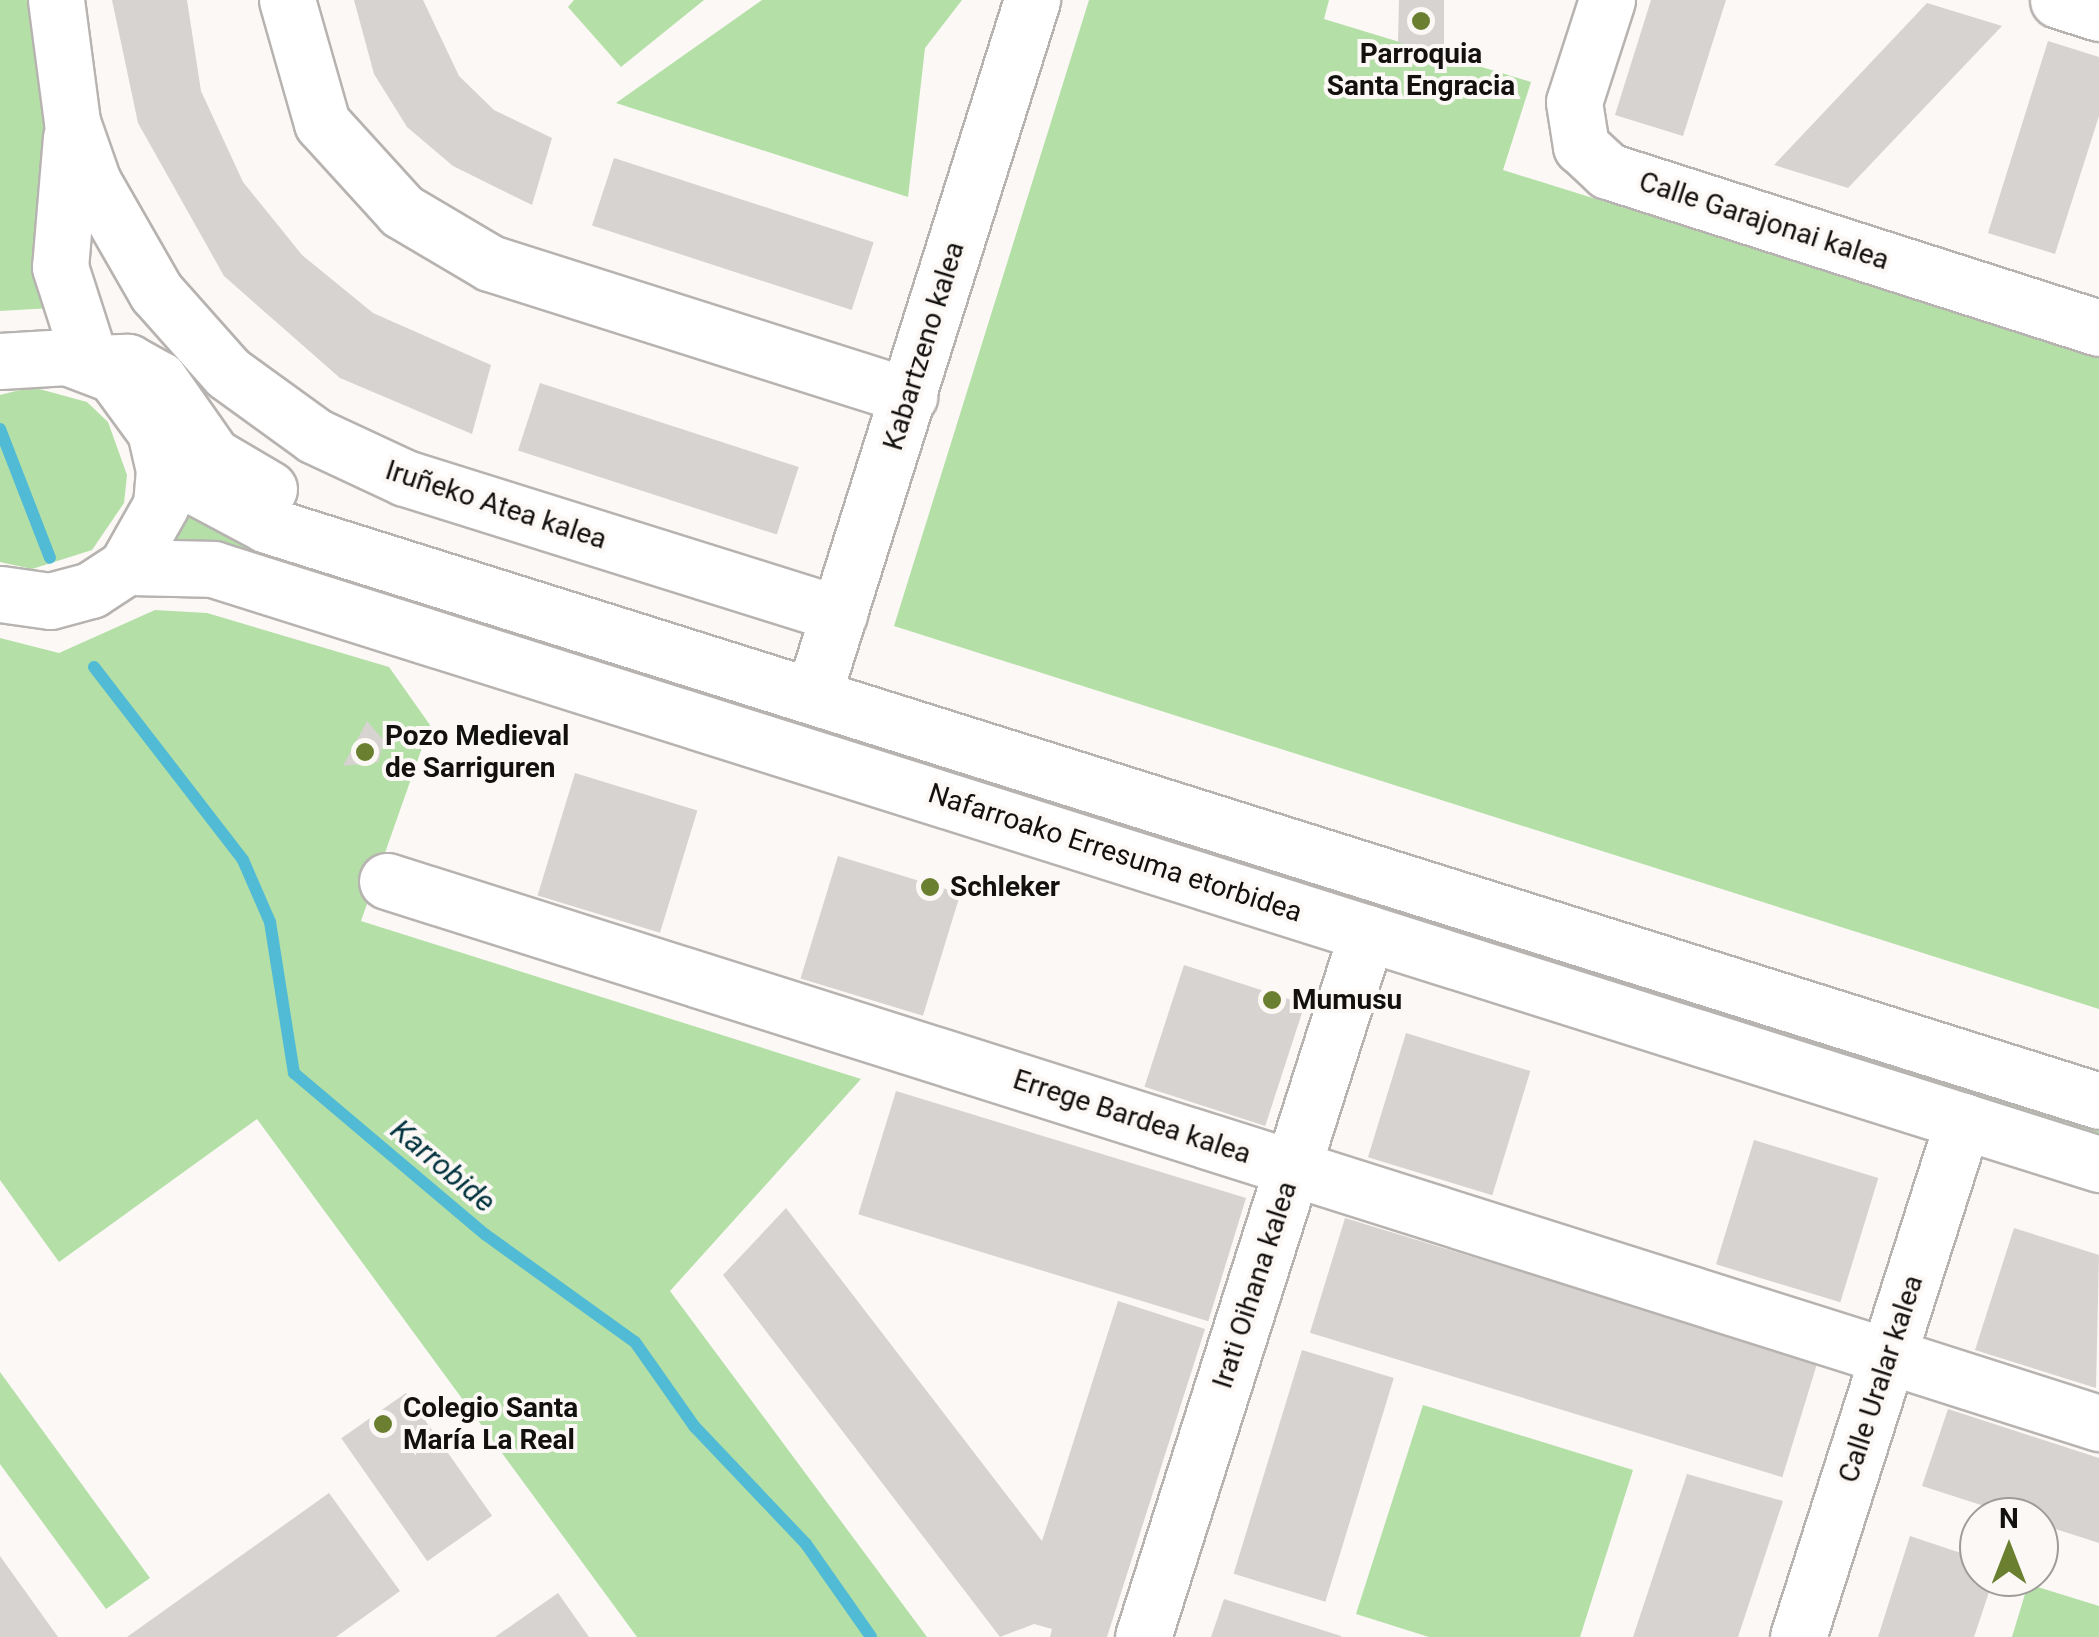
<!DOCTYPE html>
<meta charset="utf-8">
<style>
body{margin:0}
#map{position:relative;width:2099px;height:1637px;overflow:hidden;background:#fbf8f5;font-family:Roboto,sans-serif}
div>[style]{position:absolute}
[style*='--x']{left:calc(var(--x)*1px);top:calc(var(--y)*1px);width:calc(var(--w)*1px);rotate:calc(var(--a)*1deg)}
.green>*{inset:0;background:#b4dfa7}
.stream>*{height:12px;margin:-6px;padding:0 6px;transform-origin:6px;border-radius:6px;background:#51bbd5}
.building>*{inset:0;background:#d7d3d1;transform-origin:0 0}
.roads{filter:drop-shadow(2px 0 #b7b3b1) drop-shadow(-2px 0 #b7b3b1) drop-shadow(0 2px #b7b3b1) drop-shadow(0 -2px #b7b3b1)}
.minor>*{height:55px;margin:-27.5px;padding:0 27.5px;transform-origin:27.5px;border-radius:27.5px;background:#fff}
.dots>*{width:28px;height:28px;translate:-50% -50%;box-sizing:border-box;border:5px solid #fbf8f5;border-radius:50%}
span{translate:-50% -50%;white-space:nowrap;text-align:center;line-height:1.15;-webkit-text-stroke:8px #fbf8f5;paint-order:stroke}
.poi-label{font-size:28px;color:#121110;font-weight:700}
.left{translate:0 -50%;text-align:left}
.street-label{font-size:28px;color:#121110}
.water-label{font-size:30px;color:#00323d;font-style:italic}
.north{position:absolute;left:1959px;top:1497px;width:100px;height:100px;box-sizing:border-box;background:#fbf8f5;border:2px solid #9e9c99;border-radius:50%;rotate:0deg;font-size:28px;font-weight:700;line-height:40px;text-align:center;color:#121110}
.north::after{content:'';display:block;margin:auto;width:35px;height:45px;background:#6a7f30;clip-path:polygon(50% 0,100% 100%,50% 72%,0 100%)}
</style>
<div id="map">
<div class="green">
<div style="clip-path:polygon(0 0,40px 0,55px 117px,51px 308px,0 311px)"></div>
<div style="clip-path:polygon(574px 0,704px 0,621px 67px,568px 7px)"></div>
<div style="clip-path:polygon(762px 0,962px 0,925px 48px,908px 197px,616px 103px)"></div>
<div style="clip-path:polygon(1089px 0,1329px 0,1324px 19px,1531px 82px,1503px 170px,2099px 356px,2099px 1009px,894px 626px)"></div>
<div style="clip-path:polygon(32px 387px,87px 402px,108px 422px,127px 475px,124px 503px,92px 550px,32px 569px,0 562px,0 395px)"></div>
<div style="clip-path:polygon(187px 510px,2099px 1121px,2099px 1142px,175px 543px)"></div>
<div style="clip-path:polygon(155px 610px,207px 613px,389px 667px,430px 725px,361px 921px,861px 1079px,670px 1291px,927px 1637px,637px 1637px,257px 1119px,59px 1262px,0 1180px,0 638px,59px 653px)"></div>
<div style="clip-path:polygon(0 1372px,150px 1578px,106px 1609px,0 1464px)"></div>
<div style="clip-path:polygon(1423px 1405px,1633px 1470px,1580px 1637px,1429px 1637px,1356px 1614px)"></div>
<div style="clip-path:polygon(2028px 1584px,2099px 1606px,2099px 1637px,2012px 1637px)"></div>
</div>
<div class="stream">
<div style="--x:0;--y:429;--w:138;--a:68.8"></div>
<div style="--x:94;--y:667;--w:244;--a:52.3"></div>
<div style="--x:243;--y:860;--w:68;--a:66.5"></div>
<div style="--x:270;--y:922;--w:153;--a:81"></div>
<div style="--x:294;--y:1073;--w:251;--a:40.2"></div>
<div style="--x:486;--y:1235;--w:183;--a:35.7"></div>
<div style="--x:635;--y:1342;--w:103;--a:54.9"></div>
<div style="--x:694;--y:1426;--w:163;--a:46.5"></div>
<div style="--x:806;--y:1544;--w:113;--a:55"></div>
</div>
<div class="building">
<div style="clip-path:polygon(112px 0,187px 0,201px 91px,243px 182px,302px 255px,373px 313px,491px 365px,472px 434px,340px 378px,224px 276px,138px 123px)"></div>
<div style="clip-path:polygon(354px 0,423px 0,459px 76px,494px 110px,552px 138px,532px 205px,453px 166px,407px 127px,374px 74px)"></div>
<div style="clip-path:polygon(1399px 0,1444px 0,1444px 56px,1398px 42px)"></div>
<div style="clip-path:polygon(1651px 0,1726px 0,1683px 136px,1615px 115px)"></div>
<div style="clip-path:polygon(1927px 3px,2002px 26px,1848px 188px,1774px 165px)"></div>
<div style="clip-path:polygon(2048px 41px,2099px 57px,2099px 116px,2055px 254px,1988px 233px)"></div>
<div style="left:614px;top:158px;width:273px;height:71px;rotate:18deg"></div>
<div style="left:540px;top:383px;width:272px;height:71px;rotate:18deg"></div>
<div style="clip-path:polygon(367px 721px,384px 741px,378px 762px,343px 766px)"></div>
<div style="left:575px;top:773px;width:128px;height:128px;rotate:17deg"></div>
<div style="left:838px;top:856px;width:128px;height:128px;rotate:17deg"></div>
<div style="left:1184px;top:965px;width:127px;height:128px;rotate:18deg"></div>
<div style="left:1406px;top:1033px;width:130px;height:130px;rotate:17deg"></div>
<div style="left:896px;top:1091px;width:366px;height:129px;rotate:17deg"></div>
<div style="left:1754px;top:1140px;width:130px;height:130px;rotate:17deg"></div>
<div style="clip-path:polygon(786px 1208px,1042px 1541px,1118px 1301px,1205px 1329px,1107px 1637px,1050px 1637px,1052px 1629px,1034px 1624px,1000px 1637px,723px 1275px)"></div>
<div style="left:1345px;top:1218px;width:494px;height:120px;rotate:17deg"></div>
<div style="clip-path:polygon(2014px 1228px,2099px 1255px,2096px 1388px,1975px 1350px)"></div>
<div style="left:1302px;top:1350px;width:96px;height:234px;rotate:17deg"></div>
<div style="left:406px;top:1393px;width:150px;height:79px;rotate:55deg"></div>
<div style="clip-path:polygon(1948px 1409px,2099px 1458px,2099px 1543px,1922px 1486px)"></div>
<div style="clip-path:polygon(1687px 1474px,1783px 1501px,1738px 1637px,1633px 1637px)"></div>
<div style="clip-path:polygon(329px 1493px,400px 1591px,336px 1637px,127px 1637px)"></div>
<div style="clip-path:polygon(1910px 1536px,1979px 1559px,1979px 1577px,1994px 1577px,1974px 1637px,1878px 1637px)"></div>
<div style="clip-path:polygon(0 1556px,58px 1637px,0 1637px)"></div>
<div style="clip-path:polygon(558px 1593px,589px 1637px,495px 1637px)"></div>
<div style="clip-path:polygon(1224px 1599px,1341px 1636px,1341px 1637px,1211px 1637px)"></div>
</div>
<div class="roads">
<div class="minor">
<div style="--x:56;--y:0;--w:123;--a:82.5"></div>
<div style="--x:72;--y:122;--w:64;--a:70.7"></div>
<div style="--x:93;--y:182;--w:127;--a:60.2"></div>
<div style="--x:156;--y:292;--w:108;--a:48.4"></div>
<div style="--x:228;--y:373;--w:107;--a:35.9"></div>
<div style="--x:315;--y:436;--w:99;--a:25"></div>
<div style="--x:405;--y:478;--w:455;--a:17.4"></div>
<div style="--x:287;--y:0;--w:128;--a:74.1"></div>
<div style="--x:322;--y:123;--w:119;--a:47.7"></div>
<div style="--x:402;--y:211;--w:102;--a:30.6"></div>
<div style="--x:490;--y:263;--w:440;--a:17.6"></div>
<div style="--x:1607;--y:0;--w:107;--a:107.9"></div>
<div style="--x:1574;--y:102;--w:45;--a:81"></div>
<div style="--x:1581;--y:146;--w:37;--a:43"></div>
<div style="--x:1608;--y:171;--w:515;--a:17.73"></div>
<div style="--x:2058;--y:0;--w:43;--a:17.6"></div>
<div style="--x:71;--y:137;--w:130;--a:94.8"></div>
<div style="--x:60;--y:267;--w:101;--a:72.1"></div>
<div style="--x:0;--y:361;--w:67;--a:-3.4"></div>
<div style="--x:67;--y:357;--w:50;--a:21"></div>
<div style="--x:114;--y:375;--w:69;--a:53.8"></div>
<div style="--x:155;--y:431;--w:40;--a:77"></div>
<div style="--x:164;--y:470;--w:35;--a:95"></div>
<div style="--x:161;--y:505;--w:71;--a:119.4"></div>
<div style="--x:126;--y:567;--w:42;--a:146.7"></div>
<div style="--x:91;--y:590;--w:42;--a:165"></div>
<div style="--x:50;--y:601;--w:50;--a:-172"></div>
<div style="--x:91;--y:363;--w:37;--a:-2"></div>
<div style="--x:128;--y:362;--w:35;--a:29"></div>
<div style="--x:159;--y:379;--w:94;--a:55"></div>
<div style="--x:213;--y:456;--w:65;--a:30.5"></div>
<div style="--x:164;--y:470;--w:117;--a:28.1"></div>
<div style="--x:267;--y:525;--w:1920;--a:17.45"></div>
<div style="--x:126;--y:567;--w:87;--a:1.3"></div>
<div style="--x:213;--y:569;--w:1978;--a:17.51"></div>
<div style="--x:814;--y:692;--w:726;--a:-72.51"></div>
<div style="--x:387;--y:881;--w:1563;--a:17.58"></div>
<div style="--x:1898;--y:1359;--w:211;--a:17.7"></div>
<div style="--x:1143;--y:1637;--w:739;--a:-72.35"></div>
<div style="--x:1798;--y:1637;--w:542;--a:-72.27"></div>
</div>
</div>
<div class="dots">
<div style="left:1421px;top:21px;background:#6a7f30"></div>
<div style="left:365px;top:752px;background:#6a7f30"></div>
<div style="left:930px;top:887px;background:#6a7f30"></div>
<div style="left:1272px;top:1000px;background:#6a7f30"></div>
<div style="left:383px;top:1424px;background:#6a7f30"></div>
</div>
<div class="poi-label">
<span style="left:1421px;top:70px">Parroquia<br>Santa Engracia</span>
<span class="left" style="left:385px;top:752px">Pozo Medieval<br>de Sarriguren</span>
<span class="left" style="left:950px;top:887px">Schleker</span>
<span class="left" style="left:1292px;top:1000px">Mumusu</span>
<span class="left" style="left:403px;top:1424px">Colegio Santa<br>María La Real</span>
</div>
<div class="street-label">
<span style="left:1764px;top:221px;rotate:18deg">Calle Garajonai kalea</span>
<span style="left:924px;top:346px;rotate:-73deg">Kabartzeno kalea</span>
<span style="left:496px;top:505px;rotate:18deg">Iruñeko Atea kalea</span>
<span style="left:1115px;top:853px;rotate:18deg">Nafarroako Erresuma etorbidea</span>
<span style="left:1132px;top:1117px;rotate:18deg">Errege Bardea kalea</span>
<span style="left:1255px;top:1285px;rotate:-72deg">Irati Oihana kalea</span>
<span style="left:1881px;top:1379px;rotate:-72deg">Calle Uralar kalea</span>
</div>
<div class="water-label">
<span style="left:443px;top:1166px;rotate:40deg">Karrobide</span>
</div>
<div class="north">N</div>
</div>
